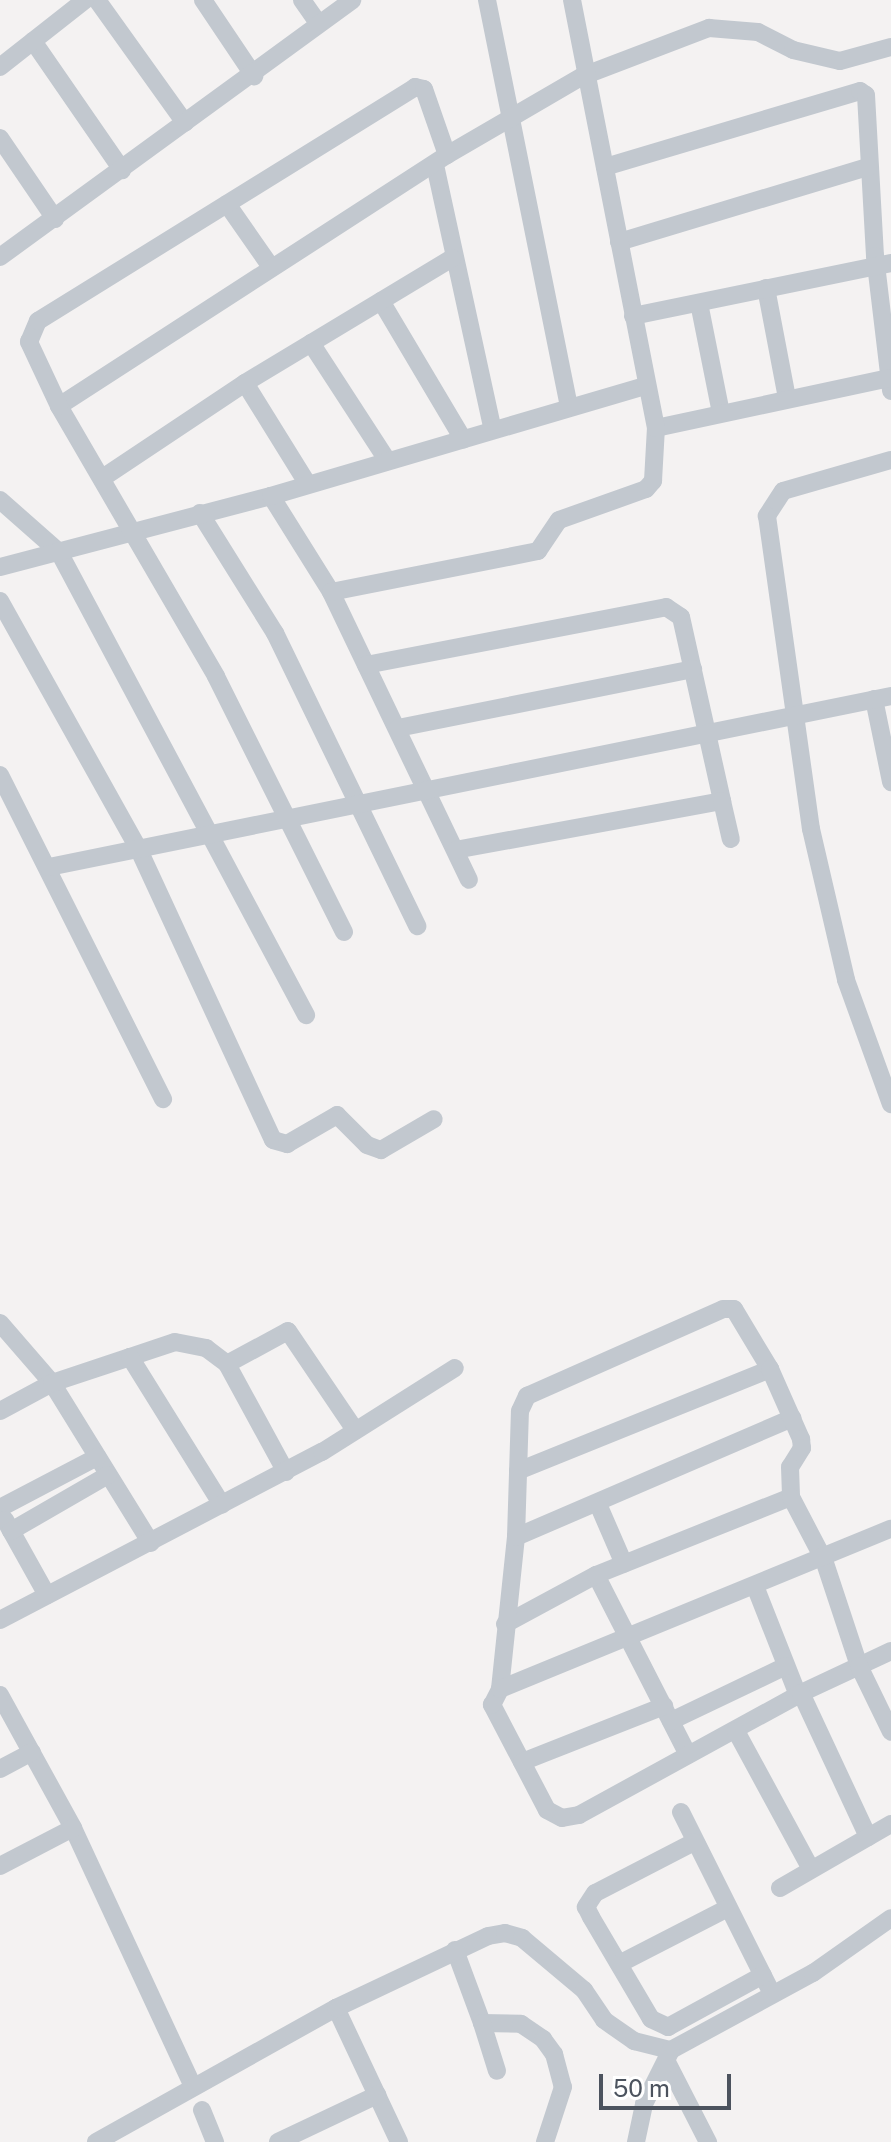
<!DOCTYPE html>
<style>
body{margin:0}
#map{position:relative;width:891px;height:2142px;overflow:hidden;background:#f4f2f2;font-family:"Public Sans",sans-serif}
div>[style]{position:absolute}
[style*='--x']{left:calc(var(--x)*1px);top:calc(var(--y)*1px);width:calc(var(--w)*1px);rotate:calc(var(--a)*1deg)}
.street>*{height:18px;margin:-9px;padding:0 9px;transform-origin:9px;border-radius:9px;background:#c2c8cf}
span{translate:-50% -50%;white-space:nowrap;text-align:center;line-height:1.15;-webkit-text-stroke:6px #fff;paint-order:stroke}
.scale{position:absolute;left:599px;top:2074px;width:132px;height:36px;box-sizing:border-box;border:4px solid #4c535e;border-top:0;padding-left:10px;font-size:24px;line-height:28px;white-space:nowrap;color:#4c535e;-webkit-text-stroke:6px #fff;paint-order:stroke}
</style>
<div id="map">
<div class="street">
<div style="--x:97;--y:0;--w:151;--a:54.4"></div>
<div style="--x:203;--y:0;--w:92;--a:56.1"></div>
<div style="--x:302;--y:0;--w:29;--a:55"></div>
<div style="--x:487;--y:0;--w:416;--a:78.6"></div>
<div style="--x:33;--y:41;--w:157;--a:55.4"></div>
<div style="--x:0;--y:67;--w:108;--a:-38.2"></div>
<div style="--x:0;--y:138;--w:98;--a:55.8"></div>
<div style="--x:435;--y:165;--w:271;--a:77.7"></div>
<div style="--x:605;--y:167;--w:266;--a:-16.6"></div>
<div style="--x:860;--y:91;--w:7;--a:34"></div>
<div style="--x:866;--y:95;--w:161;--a:86.8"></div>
<div style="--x:875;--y:256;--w:136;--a:83.2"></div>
<div style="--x:227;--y:204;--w:77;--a:55.1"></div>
<div style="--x:619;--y:242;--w:260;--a:-16.8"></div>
<div style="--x:0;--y:257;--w:436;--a:-36.1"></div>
<div style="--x:766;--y:288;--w:112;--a:79.2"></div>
<div style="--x:381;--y:301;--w:161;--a:59.3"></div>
<div style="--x:699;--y:303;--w:112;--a:78.7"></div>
<div style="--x:633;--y:316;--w:263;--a:-11.6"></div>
<div style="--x:311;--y:343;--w:140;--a:57"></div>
<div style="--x:245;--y:383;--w:118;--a:58.2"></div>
<div style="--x:59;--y:406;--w:462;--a:-32.9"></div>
<div style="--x:447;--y:155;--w:157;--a:-30.2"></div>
<div style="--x:583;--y:76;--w:135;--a:-20.9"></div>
<div style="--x:709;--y:28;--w:49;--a:4.7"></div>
<div style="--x:758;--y:32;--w:39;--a:27"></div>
<div style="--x:793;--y:50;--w:48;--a:13.2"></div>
<div style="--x:840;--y:61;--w:53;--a:-15.4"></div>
<div style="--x:656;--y:428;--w:238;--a:-12.1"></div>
<div style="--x:891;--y:460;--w:112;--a:164"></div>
<div style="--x:783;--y:491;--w:30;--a:123"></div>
<div style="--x:767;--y:516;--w:316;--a:82"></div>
<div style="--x:811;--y:829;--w:155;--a:76.9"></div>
<div style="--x:846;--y:980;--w:132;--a:70.1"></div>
<div style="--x:104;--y:477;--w:169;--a:-33.7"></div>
<div style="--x:245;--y:383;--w:242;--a:-31.1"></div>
<div style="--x:271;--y:496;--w:113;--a:58"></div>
<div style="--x:331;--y:592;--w:319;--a:64.4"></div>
<div style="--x:0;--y:500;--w:79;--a:41.4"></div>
<div style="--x:59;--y:552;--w:525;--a:61.92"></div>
<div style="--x:200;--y:513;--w:142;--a:58"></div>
<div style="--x:275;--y:633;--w:326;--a:64.1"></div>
<div style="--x:0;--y:567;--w:280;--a:-14.7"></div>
<div style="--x:271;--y:496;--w:392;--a:-16.4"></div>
<div style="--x:331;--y:592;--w:211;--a:-11.2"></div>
<div style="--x:538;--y:551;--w:37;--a:-56"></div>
<div style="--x:559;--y:520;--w:92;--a:-19.6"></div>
<div style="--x:646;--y:489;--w:11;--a:-49"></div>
<div style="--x:653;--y:481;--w:53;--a:-86.8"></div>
<div style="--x:656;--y:428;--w:436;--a:-101.1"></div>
<div style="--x:0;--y:601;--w:285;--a:60.8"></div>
<div style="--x:139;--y:850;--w:319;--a:65.2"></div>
<div style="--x:273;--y:1140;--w:15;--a:16"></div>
<div style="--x:287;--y:1144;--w:58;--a:-30.1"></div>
<div style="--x:337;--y:1115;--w:42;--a:45"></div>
<div style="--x:367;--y:1145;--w:15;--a:20"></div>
<div style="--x:381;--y:1150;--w:61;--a:-30.3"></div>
<div style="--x:366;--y:665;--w:306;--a:-10.9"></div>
<div style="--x:666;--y:607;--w:18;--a:34"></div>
<div style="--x:681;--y:617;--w:189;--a:77.4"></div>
<div style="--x:722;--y:801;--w:270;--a:169.6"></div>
<div style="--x:874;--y:699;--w:85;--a:78.4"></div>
<div style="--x:398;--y:728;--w:301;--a:-11.3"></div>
<div style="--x:0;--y:775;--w:363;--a:63.3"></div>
<div style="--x:722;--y:801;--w:39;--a:77"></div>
<div style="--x:49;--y:867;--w:859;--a:-11.48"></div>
<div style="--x:344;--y:932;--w:286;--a:-116.6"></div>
<div style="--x:216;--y:676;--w:312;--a:-120.2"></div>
<div style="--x:59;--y:406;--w:71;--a:-115.1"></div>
<div style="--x:29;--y:342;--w:23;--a:-67"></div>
<div style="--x:38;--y:321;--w:444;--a:-31.8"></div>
<div style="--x:415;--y:87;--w:9;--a:13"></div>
<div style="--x:424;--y:89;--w:70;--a:70.8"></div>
<div style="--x:0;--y:1323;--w:79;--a:49.1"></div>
<div style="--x:52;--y:1383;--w:188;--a:58.3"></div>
<div style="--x:130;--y:1357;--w:47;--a:-18.4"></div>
<div style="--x:175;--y:1342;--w:32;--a:11"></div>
<div style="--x:206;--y:1348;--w:26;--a:37"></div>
<div style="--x:227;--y:1364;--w:123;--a:61.4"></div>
<div style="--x:227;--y:1364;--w:69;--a:-28.4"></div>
<div style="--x:288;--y:1331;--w:120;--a:55.9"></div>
<div style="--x:0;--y:1411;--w:59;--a:-28.3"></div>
<div style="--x:52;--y:1383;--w:82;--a:-18.4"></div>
<div style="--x:130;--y:1357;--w:174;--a:58.1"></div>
<div style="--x:518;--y:1471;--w:272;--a:-22"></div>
<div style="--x:598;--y:1504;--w:65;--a:66.6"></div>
<div style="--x:0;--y:1508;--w:110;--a:-27.7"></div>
<div style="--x:5;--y:1520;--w:86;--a:60.8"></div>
<div style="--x:11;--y:1531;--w:112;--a:-30"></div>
<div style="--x:516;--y:1537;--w:301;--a:-23.3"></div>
<div style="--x:596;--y:1575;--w:202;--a:62.9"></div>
<div style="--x:755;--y:1586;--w:117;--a:68.5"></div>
<div style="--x:0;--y:1620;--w:363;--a:-27.6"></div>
<div style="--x:322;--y:1452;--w:157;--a:-32.3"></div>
<div style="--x:505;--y:1624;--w:103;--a:-28.3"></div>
<div style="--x:596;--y:1575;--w:210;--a:-21.8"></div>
<div style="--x:891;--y:1651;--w:35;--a:155"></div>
<div style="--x:859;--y:1666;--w:64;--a:155"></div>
<div style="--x:801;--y:1693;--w:4;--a:146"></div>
<div style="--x:798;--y:1695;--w:250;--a:151.3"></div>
<div style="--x:579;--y:1815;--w:17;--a:170"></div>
<div style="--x:562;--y:1818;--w:17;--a:-152"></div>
<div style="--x:547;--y:1810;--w:119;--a:-117.6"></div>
<div style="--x:492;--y:1705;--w:18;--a:-63"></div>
<div style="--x:500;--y:1689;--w:153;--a:-84"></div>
<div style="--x:516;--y:1537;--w:126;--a:-88.2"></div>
<div style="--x:520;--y:1411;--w:17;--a:-65"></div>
<div style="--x:527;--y:1396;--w:214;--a:-23.9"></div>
<div style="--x:723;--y:1309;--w:11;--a:0"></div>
<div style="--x:734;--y:1309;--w:70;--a:59"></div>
<div style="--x:770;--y:1369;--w:77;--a:66.1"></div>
<div style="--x:801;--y:1439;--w:9;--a:84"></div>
<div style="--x:802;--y:1448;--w:22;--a:122"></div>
<div style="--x:790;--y:1467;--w:30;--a:88"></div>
<div style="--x:791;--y:1497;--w:71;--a:62.4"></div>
<div style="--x:824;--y:1560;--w:112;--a:71.7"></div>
<div style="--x:859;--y:1666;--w:73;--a:64.1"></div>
<div style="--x:500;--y:1689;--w:422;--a:-22.3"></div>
<div style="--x:801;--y:1693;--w:159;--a:65"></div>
<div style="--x:0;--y:1695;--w:152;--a:61.2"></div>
<div style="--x:73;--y:1828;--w:285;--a:65.1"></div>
<div style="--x:671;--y:1721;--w:127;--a:-25.6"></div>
<div style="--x:736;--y:1731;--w:157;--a:61.5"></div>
<div style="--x:522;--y:1762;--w:153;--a:-21.5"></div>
<div style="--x:0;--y:1769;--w:36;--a:-28"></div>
<div style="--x:681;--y:1812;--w:195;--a:63.4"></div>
<div style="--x:694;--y:1842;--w:111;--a:152.7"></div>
<div style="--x:595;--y:1893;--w:17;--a:123"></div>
<div style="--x:586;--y:1907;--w:11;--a:63"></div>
<div style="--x:591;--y:1917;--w:118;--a:59.5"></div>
<div style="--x:651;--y:2019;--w:19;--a:25"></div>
<div style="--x:668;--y:2027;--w:108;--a:-28.7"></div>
<div style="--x:0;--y:1866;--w:82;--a:-27.5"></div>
<div style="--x:780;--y:1888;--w:128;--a:-30"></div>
<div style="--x:455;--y:1950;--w:78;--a:69.7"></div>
<div style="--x:482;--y:2023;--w:39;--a:1"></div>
<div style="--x:521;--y:2024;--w:27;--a:34"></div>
<div style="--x:543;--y:2039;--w:19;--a:54"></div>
<div style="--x:554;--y:2054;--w:34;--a:75"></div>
<div style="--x:563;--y:2087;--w:58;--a:108.1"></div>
<div style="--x:619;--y:1964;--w:123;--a:-27.2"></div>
<div style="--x:336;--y:2008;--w:148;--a:64.8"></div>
<div style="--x:482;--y:2023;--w:50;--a:72.6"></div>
<div style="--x:668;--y:2064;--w:88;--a:62.9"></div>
<div style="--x:202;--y:2110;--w:35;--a:68"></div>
<div style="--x:96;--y:2142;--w:275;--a:-29.2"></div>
<div style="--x:336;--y:2008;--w:168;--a:-25.3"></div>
<div style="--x:488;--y:1936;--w:17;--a:-10"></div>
<div style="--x:505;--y:1933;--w:18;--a:16"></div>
<div style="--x:522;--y:1938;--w:81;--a:40"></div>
<div style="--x:584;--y:1990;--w:36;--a:56"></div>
<div style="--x:604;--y:2020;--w:37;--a:35"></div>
<div style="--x:634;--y:2041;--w:38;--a:14"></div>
<div style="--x:671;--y:2050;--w:162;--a:-28.5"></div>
<div style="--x:813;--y:1973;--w:95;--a:-35.2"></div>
<div style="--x:278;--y:2142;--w:110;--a:-25.4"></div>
<div style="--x:636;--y:2142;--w:39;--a:-78"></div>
<div style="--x:644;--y:2104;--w:60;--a:-63.4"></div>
</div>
<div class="scale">50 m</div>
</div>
